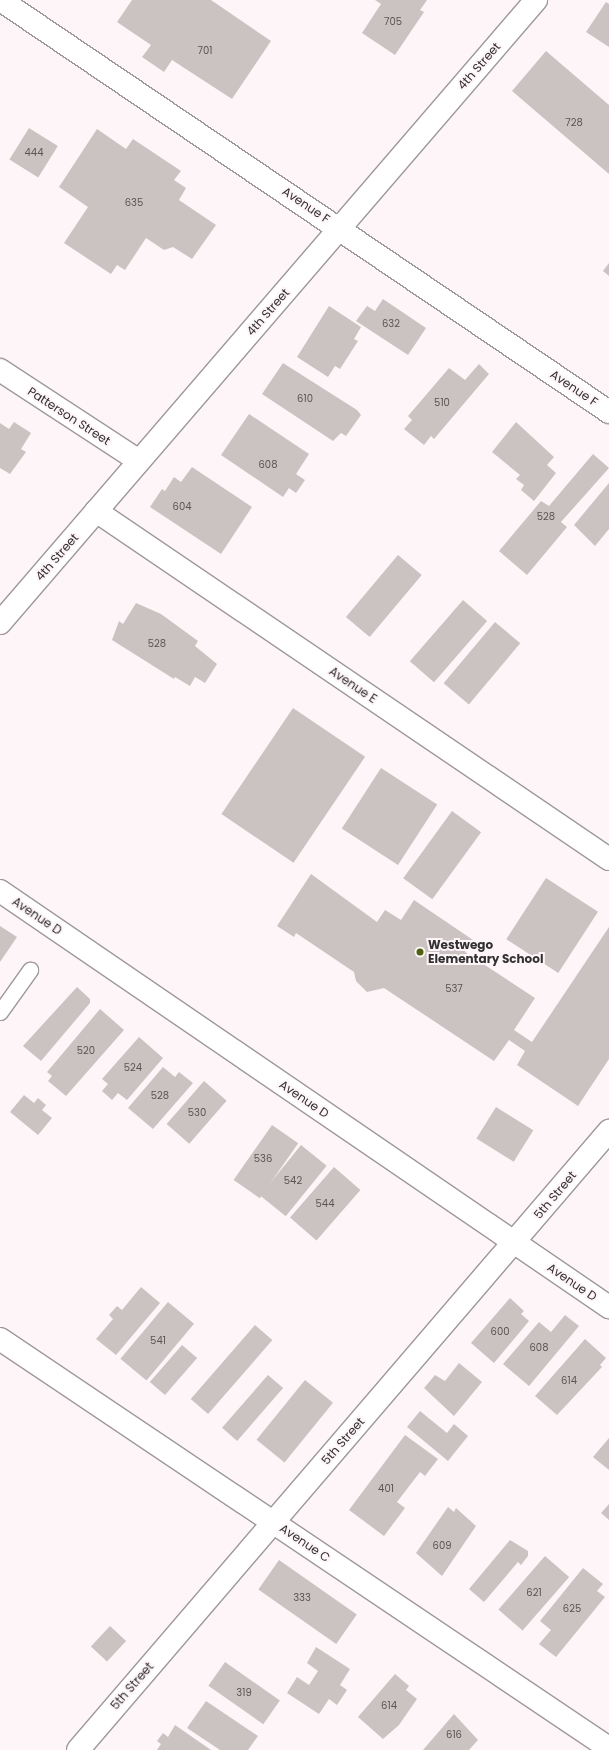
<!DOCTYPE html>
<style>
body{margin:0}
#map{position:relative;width:609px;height:1750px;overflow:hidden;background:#fdf5f8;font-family:Poppins,sans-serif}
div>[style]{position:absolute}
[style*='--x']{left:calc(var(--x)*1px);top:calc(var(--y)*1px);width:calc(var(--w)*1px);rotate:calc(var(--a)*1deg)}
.building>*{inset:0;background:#cbc3c2;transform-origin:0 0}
.roads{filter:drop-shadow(1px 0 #9f989a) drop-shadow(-1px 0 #9f989a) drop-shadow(0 1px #9f989a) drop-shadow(0 -1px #9f989a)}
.service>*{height:15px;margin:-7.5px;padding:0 7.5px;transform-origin:7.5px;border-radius:7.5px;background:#fff}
.minor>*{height:22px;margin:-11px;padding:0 11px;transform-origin:11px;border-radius:11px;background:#fff}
.secondary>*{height:22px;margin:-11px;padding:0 11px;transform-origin:11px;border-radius:11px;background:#fff}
.dots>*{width:11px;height:11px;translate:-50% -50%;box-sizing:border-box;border:2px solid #fdf5f8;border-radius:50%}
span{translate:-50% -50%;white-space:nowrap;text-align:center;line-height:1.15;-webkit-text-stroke:4px #fdf5f8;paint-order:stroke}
.number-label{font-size:10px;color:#595555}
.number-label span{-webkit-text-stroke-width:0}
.street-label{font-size:12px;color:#333031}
.poi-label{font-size:12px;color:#333031;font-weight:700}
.left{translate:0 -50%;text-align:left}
</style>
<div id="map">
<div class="building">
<div style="clip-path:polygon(132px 0,211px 0,271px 41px,232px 99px,172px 60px,164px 72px,142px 57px,151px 45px,117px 22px)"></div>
<div style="clip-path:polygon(375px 0,427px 0,420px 10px,424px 12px,395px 55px,362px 33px,381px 4px)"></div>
<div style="clip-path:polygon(606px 2px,609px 4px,609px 47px,586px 32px)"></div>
<div style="clip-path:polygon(546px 51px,609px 105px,609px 174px,512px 91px)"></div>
<div style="left:29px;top:128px;width:34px;height:37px;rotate:32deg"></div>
<div style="clip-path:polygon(97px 129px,126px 149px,133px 139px,181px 171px,174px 180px,186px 188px,179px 200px,216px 225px,192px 259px,173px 247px,164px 250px,146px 238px,125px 270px,117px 265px,111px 274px,64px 243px,88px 207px,59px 187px)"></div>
<div style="clip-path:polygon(609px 263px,609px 276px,603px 271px)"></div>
<div style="clip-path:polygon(383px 299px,426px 328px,408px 355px,356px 321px,367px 306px,375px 311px)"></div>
<div style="clip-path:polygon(329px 306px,361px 327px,354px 339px,358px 341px,340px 369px,335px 366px,328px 377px,297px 357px)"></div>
<div style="clip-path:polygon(283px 363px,357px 410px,361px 415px,346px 436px,341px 433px,333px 441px,262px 394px)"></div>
<div style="clip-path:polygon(479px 364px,489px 374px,434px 439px,431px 436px,424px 445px,404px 429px,412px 420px,408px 416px,449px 368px,465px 380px)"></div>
<div style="clip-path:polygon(249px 414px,309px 454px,296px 474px,305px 480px,296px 493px,289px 488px,283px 497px,221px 455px)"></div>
<div style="clip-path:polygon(14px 422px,31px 433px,21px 449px,26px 452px,10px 474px,0 468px,0 423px,9px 429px)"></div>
<div style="clip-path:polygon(516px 422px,554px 457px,547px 465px,556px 473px,534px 501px,521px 490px,524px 485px,516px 479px,520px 475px,492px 452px)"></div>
<div style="clip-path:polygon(593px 454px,609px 468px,561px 522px,567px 527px,527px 575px,499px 551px,541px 501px,549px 506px)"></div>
<div style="clip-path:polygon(192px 467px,252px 507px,221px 554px,150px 507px,162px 489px,165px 491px,174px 477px,181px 482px)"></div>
<div style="clip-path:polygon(609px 483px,609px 529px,595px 546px,574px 525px)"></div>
<div style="left:398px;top:555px;width:31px;height:81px;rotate:40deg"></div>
<div style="left:463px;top:600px;width:32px;height:81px;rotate:41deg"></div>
<div style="clip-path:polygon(136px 603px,161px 614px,198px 641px,195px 646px,217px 664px,205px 683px,195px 677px,190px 686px,175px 677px,174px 679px,112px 640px,119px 621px,123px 624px)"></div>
<div style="left:495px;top:622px;width:33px;height:80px;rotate:40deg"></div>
<div style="left:293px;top:708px;width:87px;height:128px;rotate:34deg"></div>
<div style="left:381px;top:768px;width:67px;height:72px;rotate:33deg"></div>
<div style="left:452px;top:811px;width:36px;height:83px;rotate:36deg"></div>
<div style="clip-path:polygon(311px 874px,377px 922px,385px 910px,401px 920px,414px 900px,473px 940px,465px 952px,535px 998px,514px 1030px,532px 1042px,609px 927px,609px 1059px,578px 1106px,517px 1065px,525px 1051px,509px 1040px,494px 1061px,384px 988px,367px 992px,356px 981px,354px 972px,296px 933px,294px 937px,277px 926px)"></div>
<div style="left:546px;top:878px;width:62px;height:73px;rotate:33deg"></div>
<div style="clip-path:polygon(0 926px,17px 937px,0 962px)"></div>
<div style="clip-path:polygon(77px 987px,90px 999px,90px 1003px,41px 1061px,23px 1046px)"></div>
<div style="clip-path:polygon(100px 1009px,124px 1030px,66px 1096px,48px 1081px,52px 1076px,47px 1072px)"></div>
<div style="clip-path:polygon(139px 1037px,163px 1058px,127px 1100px,118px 1093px,112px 1100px,102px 1091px,108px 1084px,102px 1079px)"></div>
<div style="clip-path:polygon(163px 1067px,175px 1077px,179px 1072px,193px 1083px,153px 1129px,128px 1108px)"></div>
<div style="left:204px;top:1081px;width:30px;height:57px;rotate:41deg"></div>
<div style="clip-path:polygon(24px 1095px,34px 1103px,38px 1098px,46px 1105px,42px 1110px,52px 1118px,38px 1135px,10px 1112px)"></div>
<div style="left:496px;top:1107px;width:44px;height:37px;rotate:32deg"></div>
<div style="left:272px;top:1125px;width:32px;height:67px;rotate:35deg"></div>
<div style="left:301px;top:1145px;width:33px;height:65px;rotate:39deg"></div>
<div style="left:334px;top:1167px;width:35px;height:67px;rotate:41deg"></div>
<div style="clip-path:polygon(141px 1287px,160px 1303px,116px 1355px,96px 1339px,113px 1319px,109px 1315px,117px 1306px,122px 1310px)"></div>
<div style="clip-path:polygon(510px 1298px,524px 1311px,521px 1314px,529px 1321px,494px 1363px,471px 1343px)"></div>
<div style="left:168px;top:1302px;width:34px;height:74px;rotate:40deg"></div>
<div style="clip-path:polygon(565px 1315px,579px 1326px,529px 1386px,503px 1364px,539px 1322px,551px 1332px)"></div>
<div style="left:255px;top:1325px;width:23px;height:98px;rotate:41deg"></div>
<div style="clip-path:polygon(585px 1339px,606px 1358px,600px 1365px,602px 1367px,557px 1415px,535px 1396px)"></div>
<div style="left:182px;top:1345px;width:20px;height:49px;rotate:41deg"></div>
<div style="clip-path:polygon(459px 1363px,482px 1382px,454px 1416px,424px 1388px,435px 1375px,445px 1381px)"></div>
<div style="left:268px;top:1375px;width:20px;height:70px;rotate:41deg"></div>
<div style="left:305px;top:1380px;width:36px;height:77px;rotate:39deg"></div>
<div style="clip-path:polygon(420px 1411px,447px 1433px,454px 1424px,468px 1436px,448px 1461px,407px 1427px)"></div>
<div style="clip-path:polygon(405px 1435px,438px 1459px,425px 1476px,420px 1472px,397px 1502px,405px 1508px,384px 1536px,349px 1510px)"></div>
<div style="clip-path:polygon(609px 1438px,609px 1470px,593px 1457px)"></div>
<div style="clip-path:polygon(609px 1504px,609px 1520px,601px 1513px)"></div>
<div style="clip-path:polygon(448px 1507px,454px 1512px,456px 1508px,476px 1526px,442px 1576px,416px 1553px)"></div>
<div style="clip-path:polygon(510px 1540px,528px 1551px,528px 1556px,521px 1565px,518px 1562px,484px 1602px,469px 1589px)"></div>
<div style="left:545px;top:1556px;width:32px;height:71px;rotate:41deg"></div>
<div style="left:279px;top:1560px;width:95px;height:36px;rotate:35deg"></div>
<div style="clip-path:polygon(583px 1568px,603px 1584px,597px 1591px,605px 1597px,556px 1657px,539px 1644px,551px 1630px,540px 1621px)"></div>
<div style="left:110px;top:1626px;width:22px;height:28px;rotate:43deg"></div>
<div style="clip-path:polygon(316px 1647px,350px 1669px,340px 1685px,347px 1690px,337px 1705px,329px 1699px,319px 1714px,287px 1693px,297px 1677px,309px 1685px,318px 1671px,307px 1663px)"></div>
<div style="left:225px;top:1662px;width:67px;height:29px;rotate:35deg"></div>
<div style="clip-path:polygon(395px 1674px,409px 1686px,406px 1690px,417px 1699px,399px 1725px,383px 1739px,358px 1717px)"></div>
<div style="clip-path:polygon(206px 1701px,258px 1736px,248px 1750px,220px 1750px,187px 1728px)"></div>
<div style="clip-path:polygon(454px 1714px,478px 1740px,469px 1750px,423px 1750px)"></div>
<div style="clip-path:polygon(175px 1725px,211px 1750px,157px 1750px,161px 1744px,157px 1741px,163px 1733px,168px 1737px)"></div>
</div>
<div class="roads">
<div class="service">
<div style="--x:0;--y:1012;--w:52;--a:-54.5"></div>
</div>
<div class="minor">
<div style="--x:2;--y:1;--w:733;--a:34.1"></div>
<div style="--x:0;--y:370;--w:166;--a:33.2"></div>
<div style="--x:96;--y:511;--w:620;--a:34.15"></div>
<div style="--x:0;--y:891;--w:738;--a:34.34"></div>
<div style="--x:0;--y:1339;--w:734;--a:33.89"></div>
<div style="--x:78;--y:1750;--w:816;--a:-49.38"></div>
</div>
<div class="secondary">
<div style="--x:0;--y:623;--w:822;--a:-49.29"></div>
</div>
</div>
<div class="dots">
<div style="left:420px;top:952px;background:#4b620f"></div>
</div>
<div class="number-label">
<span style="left:393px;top:22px">705</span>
<span style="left:205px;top:51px">701</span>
<span style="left:574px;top:123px">728</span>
<span style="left:34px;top:153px">444</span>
<span style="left:134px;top:203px">635</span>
<span style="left:391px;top:324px">632</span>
<span style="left:305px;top:399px">610</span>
<span style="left:442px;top:403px">510</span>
<span style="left:268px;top:465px">608</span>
<span style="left:182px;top:507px">604</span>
<span style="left:546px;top:517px">528</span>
<span style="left:157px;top:644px">528</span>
<span style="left:454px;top:989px">537</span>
<span style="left:86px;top:1051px">520</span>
<span style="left:133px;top:1068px">524</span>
<span style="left:160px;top:1096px">528</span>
<span style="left:197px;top:1113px">530</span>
<span style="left:263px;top:1159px">536</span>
<span style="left:293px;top:1181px">542</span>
<span style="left:325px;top:1204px">544</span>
<span style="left:500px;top:1332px">600</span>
<span style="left:158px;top:1341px">541</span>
<span style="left:539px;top:1348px">608</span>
<span style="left:569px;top:1381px">614</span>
<span style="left:386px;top:1489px">401</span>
<span style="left:442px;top:1546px">609</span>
<span style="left:534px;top:1593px">621</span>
<span style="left:302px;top:1598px">333</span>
<span style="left:572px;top:1609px">625</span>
<span style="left:244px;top:1693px">319</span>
<span style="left:389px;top:1706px">614</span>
<span style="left:454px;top:1735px">616</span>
</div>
<div class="street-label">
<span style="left:479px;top:66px;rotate:-49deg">4th Street</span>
<span style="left:306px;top:205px;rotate:34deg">Avenue F</span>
<span style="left:268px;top:312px;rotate:-49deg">4th Street</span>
<span style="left:574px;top:388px;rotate:34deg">Avenue F</span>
<span style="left:69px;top:416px;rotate:33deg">Patterson Street</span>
<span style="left:57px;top:557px;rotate:-49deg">4th Street</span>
<span style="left:353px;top:685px;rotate:34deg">Avenue E</span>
<span style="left:37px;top:916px;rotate:34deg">Avenue D</span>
<span style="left:304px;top:1099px;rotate:34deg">Avenue D</span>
<span style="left:555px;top:1195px;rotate:-50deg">5th Street</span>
<span style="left:572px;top:1282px;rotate:34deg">Avenue D</span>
<span style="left:343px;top:1441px;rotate:-49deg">5th Street</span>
<span style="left:305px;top:1543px;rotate:34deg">Avenue C</span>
<span style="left:132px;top:1686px;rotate:-49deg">5th Street</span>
</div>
<div class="poi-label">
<span class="left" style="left:428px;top:952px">Westwego<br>Elementary School</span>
</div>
</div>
